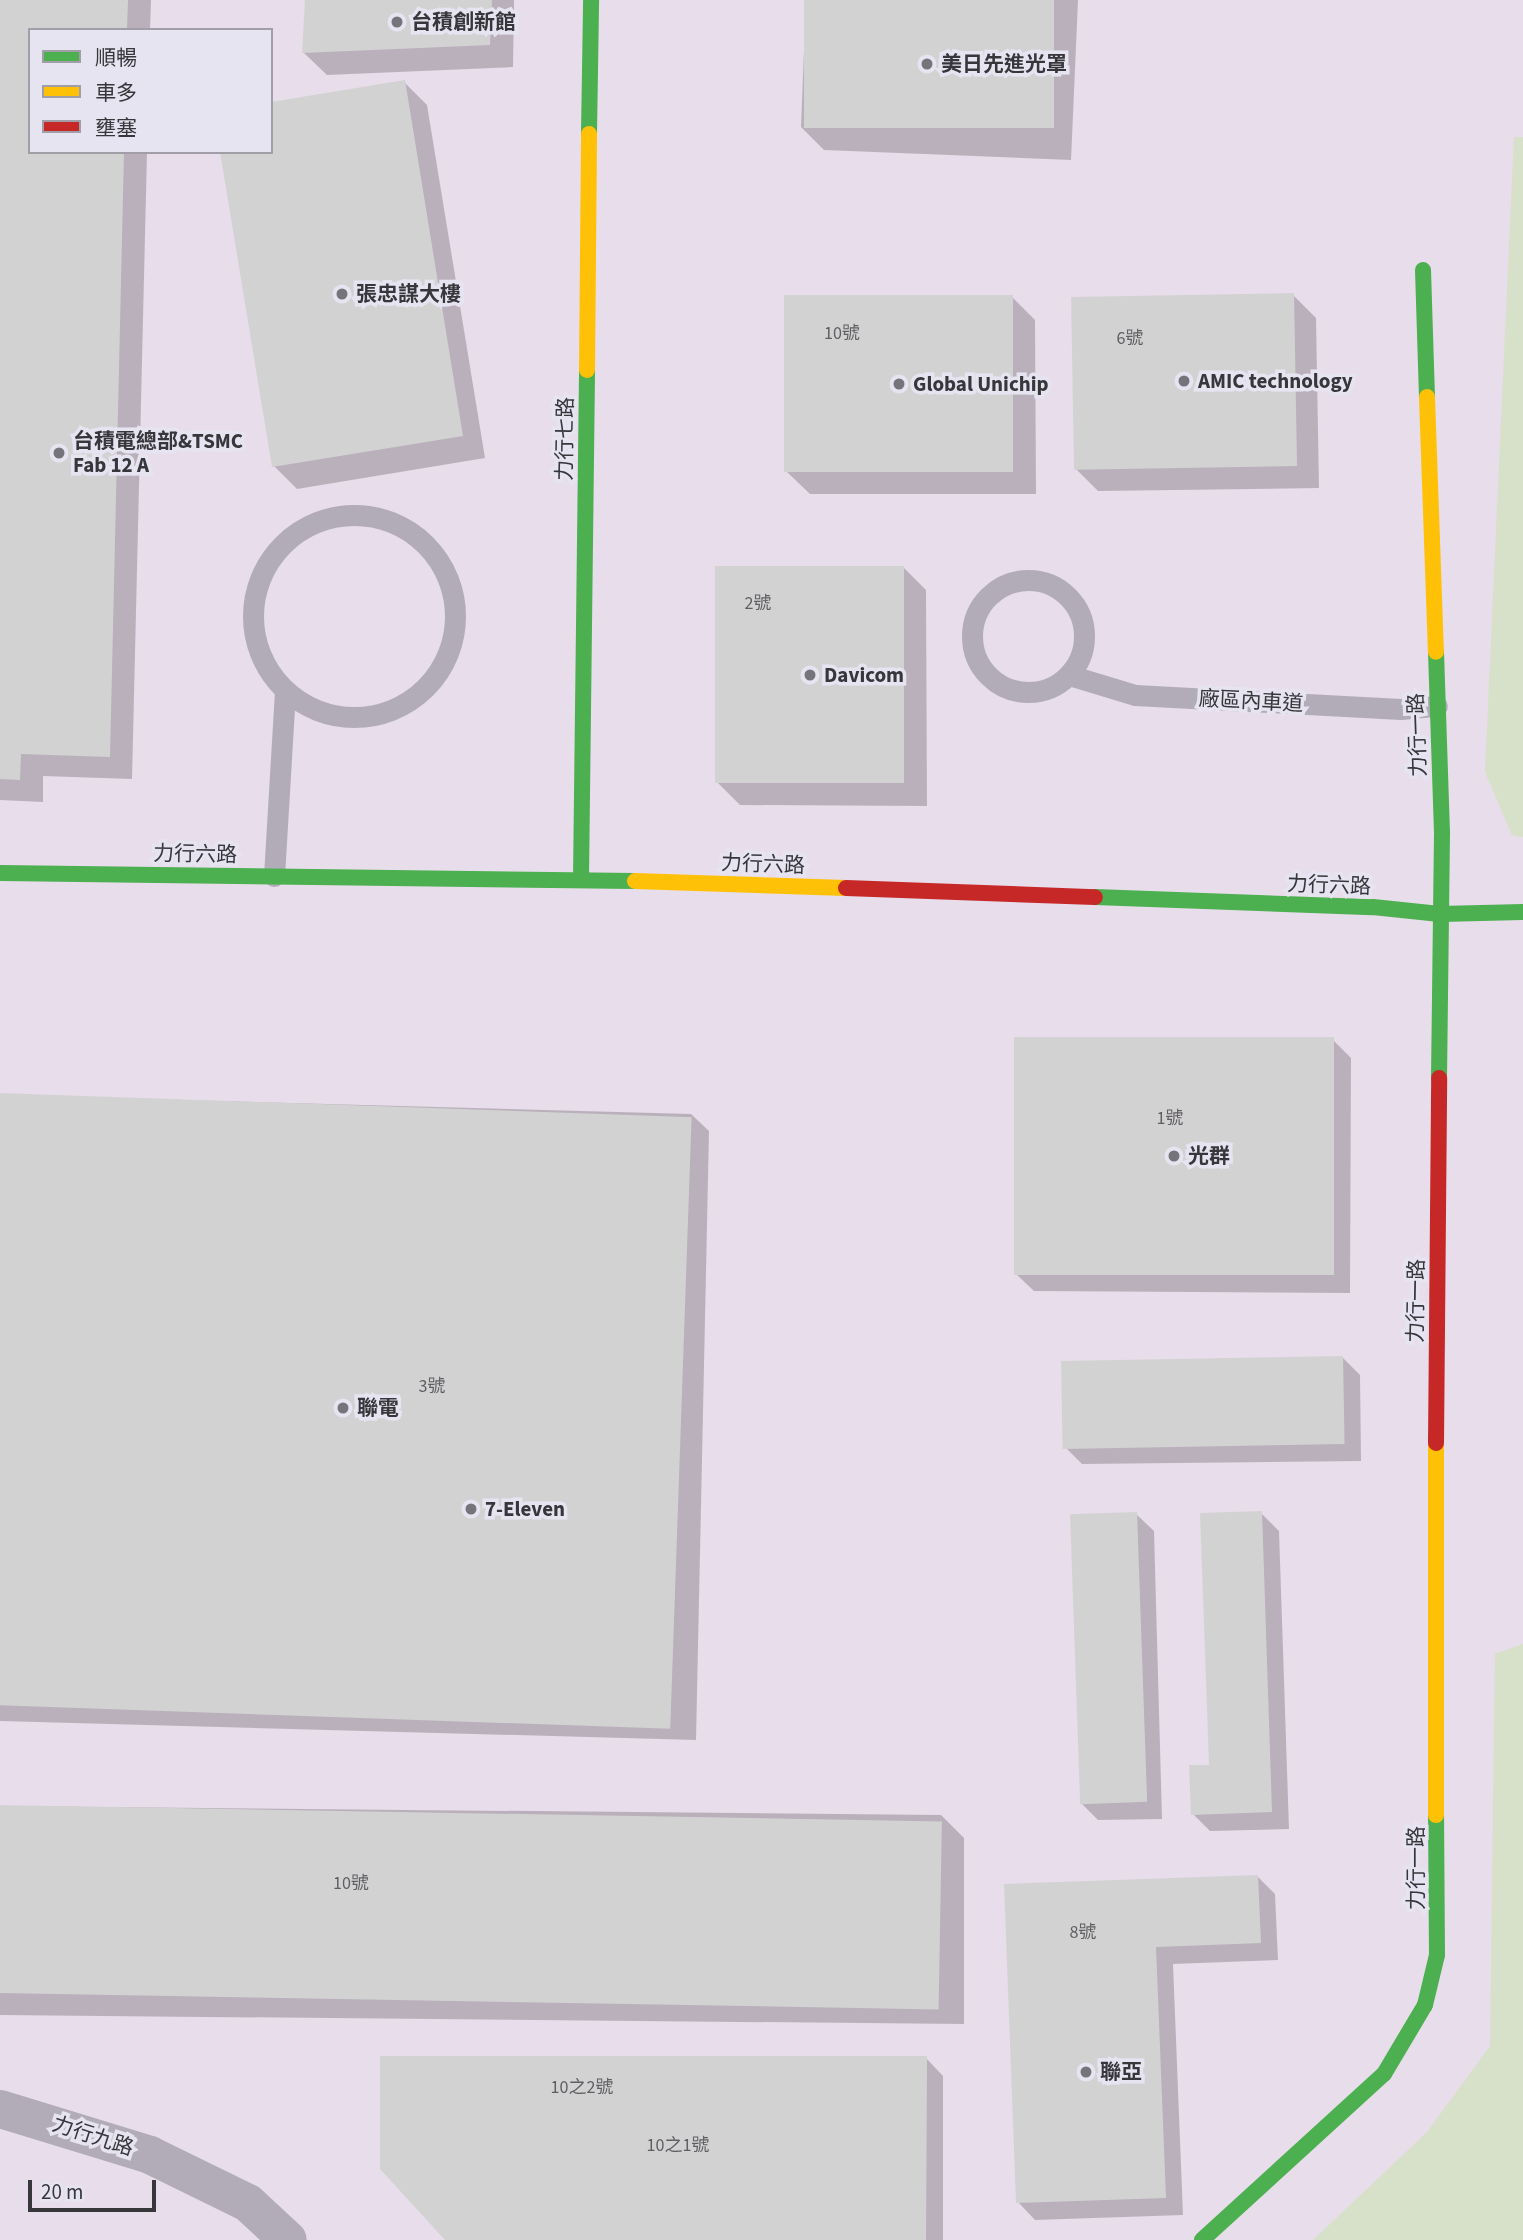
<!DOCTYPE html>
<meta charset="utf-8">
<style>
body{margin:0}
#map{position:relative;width:1523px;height:2240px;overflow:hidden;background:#e8e7ee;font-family:"Source Sans 3","Noto Sans TC",sans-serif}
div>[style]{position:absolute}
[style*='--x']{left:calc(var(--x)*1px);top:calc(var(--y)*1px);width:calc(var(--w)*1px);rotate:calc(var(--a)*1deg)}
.industrial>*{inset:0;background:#e8ddea}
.green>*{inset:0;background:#d7e0c8}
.shadow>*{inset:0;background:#0003}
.building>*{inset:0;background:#d3d2d3;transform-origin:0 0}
.lane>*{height:21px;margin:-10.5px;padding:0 10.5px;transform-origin:10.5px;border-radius:10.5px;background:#b2acb9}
.lane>.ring{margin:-10.5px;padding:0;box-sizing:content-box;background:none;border:21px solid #b2acb9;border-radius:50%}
.street>*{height:38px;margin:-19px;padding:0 19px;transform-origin:19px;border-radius:19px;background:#b2acb9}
.fast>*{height:16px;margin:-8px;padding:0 8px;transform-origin:8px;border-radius:8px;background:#4caf50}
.slow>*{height:16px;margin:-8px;padding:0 8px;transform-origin:8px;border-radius:8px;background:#ffc107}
.jam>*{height:16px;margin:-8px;padding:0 8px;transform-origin:8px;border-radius:8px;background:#c62828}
.dots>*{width:19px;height:19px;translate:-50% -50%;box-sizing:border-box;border:4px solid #e7e4f1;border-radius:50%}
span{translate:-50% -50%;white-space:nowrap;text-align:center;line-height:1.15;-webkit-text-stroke:7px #e7e4f1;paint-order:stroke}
.number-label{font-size:18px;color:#605e62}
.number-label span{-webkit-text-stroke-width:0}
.poi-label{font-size:21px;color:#37363b;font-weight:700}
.left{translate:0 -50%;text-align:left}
.street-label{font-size:21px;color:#37363b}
.legend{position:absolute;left:28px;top:28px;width:245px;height:126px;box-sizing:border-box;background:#e7e4f1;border:2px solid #a19ea8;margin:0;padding:9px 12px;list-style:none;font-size:21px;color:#37363b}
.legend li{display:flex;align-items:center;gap:14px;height:35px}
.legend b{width:35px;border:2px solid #a19ea8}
.scale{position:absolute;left:28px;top:2180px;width:128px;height:32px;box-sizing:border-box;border:4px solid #37363b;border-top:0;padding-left:9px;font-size:21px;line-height:24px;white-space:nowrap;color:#37363b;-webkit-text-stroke:5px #e7e4f1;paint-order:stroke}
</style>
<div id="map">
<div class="industrial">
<div style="clip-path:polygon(evenodd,0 0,1523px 0,1523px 2240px,0 2240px,0 0,30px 30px,271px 30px,271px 152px,30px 152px,30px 30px)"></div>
</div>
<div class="green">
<div style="clip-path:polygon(1514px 137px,1523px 137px,1523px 837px,1512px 835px,1485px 772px)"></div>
<div style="clip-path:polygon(1523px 1644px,1523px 2240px,1313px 2240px,1427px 2132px,1490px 2046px,1495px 1654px)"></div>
</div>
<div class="shadow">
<div style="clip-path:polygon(0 0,151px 0,150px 30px,30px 30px,30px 152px,147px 152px,132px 779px,43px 776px,43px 802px,0 800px)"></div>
<div style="clip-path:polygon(307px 0,514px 0,513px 67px,327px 75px,304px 53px)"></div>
<div style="clip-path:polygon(806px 0,1078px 0,1071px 160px,824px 150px,801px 127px)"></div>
<div style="clip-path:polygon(404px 82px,427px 105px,485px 458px,297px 489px,274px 466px,271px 152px)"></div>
<div style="clip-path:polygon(1293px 295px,1316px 318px,1319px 488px,1098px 491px,1075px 468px)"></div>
<div style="clip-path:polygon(1012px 297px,1035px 320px,1036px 494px,810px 494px,787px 472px)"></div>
<div style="clip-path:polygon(904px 568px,926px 590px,927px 806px,740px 805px,718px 783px)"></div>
<div style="clip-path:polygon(1333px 1040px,1351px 1058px,1350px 1293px,1034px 1291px,1016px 1274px)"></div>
<div style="clip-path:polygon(0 1095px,691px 1114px,709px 1131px,696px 1740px,0 1721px)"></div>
<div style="clip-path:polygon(1343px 1358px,1360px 1375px,1361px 1461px,1082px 1464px,1064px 1446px)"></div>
<div style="clip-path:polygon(1261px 1513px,1279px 1531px,1289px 1829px,1210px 1831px,1193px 1814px,1210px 1767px)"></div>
<div style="clip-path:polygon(1136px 1514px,1154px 1531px,1162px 1819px,1098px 1820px,1080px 1802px)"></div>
<div style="clip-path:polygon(0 1806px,941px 1815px,964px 1838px,964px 2024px,0 2015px)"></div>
<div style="clip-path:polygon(1258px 1877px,1275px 1894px,1278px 1960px,1173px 1964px,1183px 2215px,1035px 2220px,1018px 2202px,1006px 1885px)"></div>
<div style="clip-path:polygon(926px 2058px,943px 2076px,943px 2240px,448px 2240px)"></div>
</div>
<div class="building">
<div style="clip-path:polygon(0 0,128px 0,127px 30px,30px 30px,30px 152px,124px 152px,110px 757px,21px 754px,20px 780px,0 779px)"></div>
<div style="clip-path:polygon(305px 0,492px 0,490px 45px,302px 53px)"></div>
<div style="left:804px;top:0;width:250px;height:128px"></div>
<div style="clip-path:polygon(405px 80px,463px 436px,272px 467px,220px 152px,271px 152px,271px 102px)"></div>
<div style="left:1294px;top:293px;width:173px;height:223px;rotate:89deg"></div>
<div style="left:784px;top:295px;width:229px;height:177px"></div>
<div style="left:715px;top:566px;width:189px;height:217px"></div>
<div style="left:1014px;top:1037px;width:320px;height:238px"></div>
<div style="left:0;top:1093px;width:692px;height:612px;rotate:2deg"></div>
<div style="left:1343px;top:1356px;width:88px;height:282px;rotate:89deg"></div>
<div style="clip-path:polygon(1262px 1511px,1272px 1812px,1191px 1815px,1189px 1765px,1209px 1765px,1200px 1513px)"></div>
<div style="left:1137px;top:1512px;width:290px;height:67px;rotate:88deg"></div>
<div style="left:0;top:1805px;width:942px;height:188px;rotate:1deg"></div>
<div style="clip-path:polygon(1258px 1875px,1261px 1943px,1156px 1947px,1166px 2198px,1016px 2203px,1004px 1884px)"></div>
<div style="clip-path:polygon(380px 2056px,927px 2056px,926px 2240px,445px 2240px,380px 2169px)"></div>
</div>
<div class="lane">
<div class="ring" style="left:253px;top:515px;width:181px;height:181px"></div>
<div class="ring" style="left:972px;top:580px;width:91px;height:91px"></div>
<div style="--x:1069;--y:675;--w:69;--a:16.9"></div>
<div style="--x:1135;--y:695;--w:266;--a:3"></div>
<div style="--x:1401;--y:709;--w:36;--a:-5"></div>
<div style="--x:274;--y:876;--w:183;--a:-86.6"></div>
</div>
<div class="street">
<div style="--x:0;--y:2109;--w:157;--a:17"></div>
<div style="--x:150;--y:2155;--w:109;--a:26.1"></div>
<div style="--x:248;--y:2203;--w:54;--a:42.8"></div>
</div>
<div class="fast">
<div style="--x:589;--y:134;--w:134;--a:-89.1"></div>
<div style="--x:1423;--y:270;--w:127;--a:88.2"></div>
<div style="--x:1436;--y:652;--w:181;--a:88.1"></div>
<div style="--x:1442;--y:833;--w:245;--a:90.7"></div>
<div style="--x:0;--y:873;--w:635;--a:0.72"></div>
<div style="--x:581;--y:879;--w:509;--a:-89.32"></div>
<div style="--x:1095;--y:897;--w:278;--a:2.1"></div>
<div style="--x:1373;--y:907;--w:67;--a:6"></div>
<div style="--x:1440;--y:914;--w:83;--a:-1.4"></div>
<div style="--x:1202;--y:2240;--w:246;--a:-42.4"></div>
<div style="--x:1384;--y:2074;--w:80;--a:-59.3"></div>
<div style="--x:1425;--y:2005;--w:51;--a:-76.5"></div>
<div style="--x:1437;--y:1955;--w:140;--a:-90.4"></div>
</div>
<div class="slow">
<div style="--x:587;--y:370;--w:236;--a:-89.5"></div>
<div style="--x:1427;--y:397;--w:255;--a:88"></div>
<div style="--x:635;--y:881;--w:211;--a:1.9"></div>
<div style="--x:1436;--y:1443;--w:372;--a:90"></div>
</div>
<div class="jam">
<div style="--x:846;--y:888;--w:249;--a:2.1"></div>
<div style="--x:1436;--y:1443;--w:365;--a:-89.5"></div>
</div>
<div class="dots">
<div style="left:397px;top:22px;background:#75747a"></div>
<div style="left:927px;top:64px;background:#75747a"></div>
<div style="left:342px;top:294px;background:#75747a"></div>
<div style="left:1184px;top:381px;background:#75747a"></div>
<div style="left:899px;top:384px;background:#75747a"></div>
<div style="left:59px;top:453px;background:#75747a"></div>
<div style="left:810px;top:675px;background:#75747a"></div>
<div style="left:1174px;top:1156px;background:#75747a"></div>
<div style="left:343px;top:1408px;background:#75747a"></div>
<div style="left:471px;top:1509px;background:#75747a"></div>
<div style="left:1086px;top:2072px;background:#75747a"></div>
</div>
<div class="number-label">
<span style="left:842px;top:334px">10號</span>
<span style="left:1130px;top:339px">6號</span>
<span style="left:758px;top:604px">2號</span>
<span style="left:1170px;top:1119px">1號</span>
<span style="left:432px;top:1387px">3號</span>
<span style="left:351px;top:1884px">10號</span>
<span style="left:1083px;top:1933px">8號</span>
<span style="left:582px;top:2088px">10之2號</span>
<span style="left:678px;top:2146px">10之1號</span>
</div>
<div class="poi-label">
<span class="left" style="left:411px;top:22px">台積創新館</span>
<span class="left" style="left:941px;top:64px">美日先進光罩</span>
<span class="left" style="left:356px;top:294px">張忠謀大樓</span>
<span class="left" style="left:1198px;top:381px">AMIC technology</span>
<span class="left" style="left:913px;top:384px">Global Unichip</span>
<span class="left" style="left:73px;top:453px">台積電總部&amp;TSMC<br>Fab 12 A</span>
<span class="left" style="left:824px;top:675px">Davicom</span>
<span class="left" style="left:1188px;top:1156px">光群</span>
<span class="left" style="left:357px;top:1408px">聯電</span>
<span class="left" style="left:485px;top:1509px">7-Eleven</span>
<span class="left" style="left:1100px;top:2072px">聯亞</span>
</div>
<div class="street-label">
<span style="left:565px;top:439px;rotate:-89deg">力行七路</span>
<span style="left:1251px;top:701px;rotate:3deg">廠區內車道</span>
<span style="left:1417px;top:735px;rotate:-92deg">力行一路</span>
<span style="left:195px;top:854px;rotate:1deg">力行六路</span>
<span style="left:763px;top:864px;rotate:2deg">力行六路</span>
<span style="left:1329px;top:885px;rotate:2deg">力行六路</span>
<span style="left:1416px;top:1301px;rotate:-89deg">力行一路</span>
<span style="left:1416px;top:1868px;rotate:-90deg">力行一路</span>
<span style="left:93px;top:2136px;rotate:18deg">力行九路</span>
</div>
<ul class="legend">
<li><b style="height:9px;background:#4caf50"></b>順暢</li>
<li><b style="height:9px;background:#ffc107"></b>車多</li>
<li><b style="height:9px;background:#c62828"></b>壅塞</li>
</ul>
<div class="scale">20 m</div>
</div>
